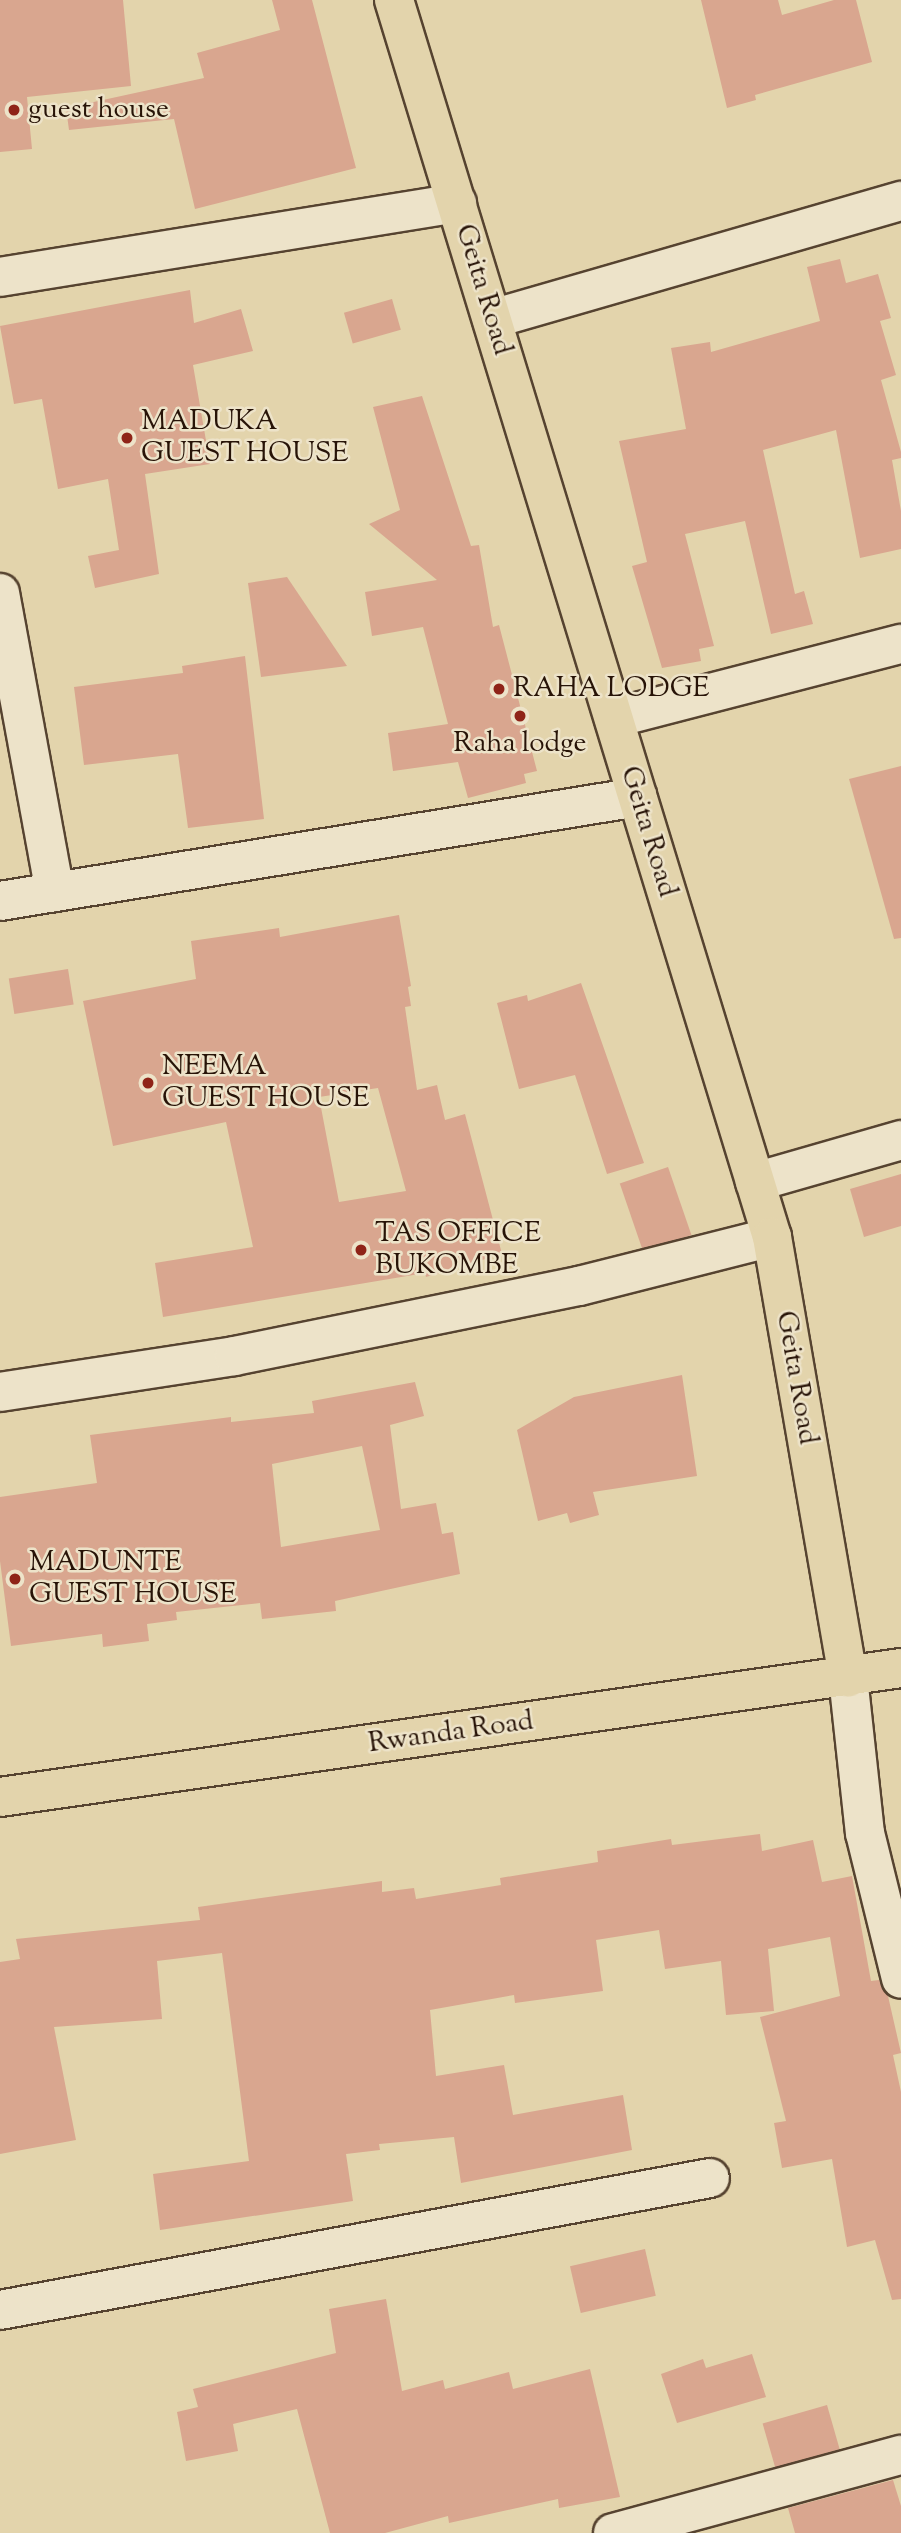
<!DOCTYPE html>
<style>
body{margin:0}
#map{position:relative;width:901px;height:2533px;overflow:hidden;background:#e3d4ac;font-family:"Sorts Mill Goudy",serif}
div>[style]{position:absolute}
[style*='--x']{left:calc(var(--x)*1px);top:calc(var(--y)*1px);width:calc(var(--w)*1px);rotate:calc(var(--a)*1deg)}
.building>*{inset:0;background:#d9a68f;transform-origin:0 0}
.roads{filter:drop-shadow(2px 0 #564330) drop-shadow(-2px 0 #564330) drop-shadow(0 2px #564330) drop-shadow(0 -2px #564330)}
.minor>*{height:38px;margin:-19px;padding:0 19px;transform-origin:19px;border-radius:19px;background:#ede3c9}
.major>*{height:38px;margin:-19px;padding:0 19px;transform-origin:19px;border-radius:19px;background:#e3d4ac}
.highway>*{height:38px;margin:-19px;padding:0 19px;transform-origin:19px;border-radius:19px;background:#e3d4ac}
.dots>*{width:19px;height:19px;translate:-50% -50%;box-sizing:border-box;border:4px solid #ede3c9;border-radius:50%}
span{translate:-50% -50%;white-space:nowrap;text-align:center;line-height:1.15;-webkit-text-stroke:5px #ede3c9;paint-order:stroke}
.poi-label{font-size:28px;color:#271307}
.left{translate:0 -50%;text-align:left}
.street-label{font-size:28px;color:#271307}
</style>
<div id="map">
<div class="building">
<div style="clip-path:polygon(0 0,123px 0,131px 86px,27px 97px,32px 149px,0 152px)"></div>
<div style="clip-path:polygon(272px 0,312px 0,356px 168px,195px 209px,174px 119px,69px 130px,66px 108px,204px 78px,197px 53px,280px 30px)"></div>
<div style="clip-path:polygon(701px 0,778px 0,782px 15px,834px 0,856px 0,872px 62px,755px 95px,756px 100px,727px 108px)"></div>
<div style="clip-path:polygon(840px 259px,846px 283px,878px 274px,891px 318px,880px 321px,896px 375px,881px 380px,901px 452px,901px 458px,892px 460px,901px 511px,901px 549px,860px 558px,836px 430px,763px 450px,795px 594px,804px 591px,813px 624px,771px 634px,745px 521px,685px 534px,714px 646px,699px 649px,701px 661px,662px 668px,632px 566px,647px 562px,619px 441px,686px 429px,671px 348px,710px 342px,711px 352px,820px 321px,807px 267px)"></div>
<div style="clip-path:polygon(190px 290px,194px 323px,241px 309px,253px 351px,193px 365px,210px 464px,145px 474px,159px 574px,95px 588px,88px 556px,119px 550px,108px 479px,58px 489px,42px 399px,14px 404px,0 326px)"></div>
<div style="left:392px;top:299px;width:32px;height:50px;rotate:74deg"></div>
<div style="clip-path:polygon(422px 396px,471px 546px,479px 545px,493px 627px,499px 625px,537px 771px,524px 774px,526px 783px,468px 798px,458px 762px,393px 771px,388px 733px,448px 724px,423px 627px,372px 636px,365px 592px,437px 580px,369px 524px,400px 510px,373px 407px)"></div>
<div style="clip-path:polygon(287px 577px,347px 666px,261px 677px,248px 583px)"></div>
<div style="clip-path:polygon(245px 656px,264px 819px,188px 828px,178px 754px,84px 765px,74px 687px,183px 673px,182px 666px)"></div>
<div style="clip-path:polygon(901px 766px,901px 938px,894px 939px,849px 779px)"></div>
<div style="clip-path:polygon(evenodd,399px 915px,411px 986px,408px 987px,411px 1006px,405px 1007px,417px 1090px,437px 1085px,445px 1120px,465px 1114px,502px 1254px,426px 1277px,425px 1273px,163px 1317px,155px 1263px,253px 1247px,226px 1122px,113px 1146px,83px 1001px,196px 979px,191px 941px,279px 928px,280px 937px,399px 915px,378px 1088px,406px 1191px,339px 1202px,319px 1097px,378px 1088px)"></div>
<div style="left:68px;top:969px;width:36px;height:60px;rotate:81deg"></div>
<div style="clip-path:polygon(581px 983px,644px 1163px,607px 1174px,575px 1075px,519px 1089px,497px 1003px,527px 995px,528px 1001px)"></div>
<div style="left:668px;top:1167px;width:72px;height:51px;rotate:71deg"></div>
<div style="clip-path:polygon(901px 1174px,901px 1226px,864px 1237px,850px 1189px)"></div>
<div style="clip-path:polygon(682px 1375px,697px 1476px,593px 1492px,599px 1515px,570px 1523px,567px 1513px,538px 1521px,517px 1430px,574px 1397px)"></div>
<div style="clip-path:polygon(evenodd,415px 1382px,424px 1416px,390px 1425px,401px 1509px,436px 1503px,442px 1534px,453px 1532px,460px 1574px,335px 1601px,336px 1611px,262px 1619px,260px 1603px,176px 1612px,177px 1620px,147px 1624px,149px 1641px,103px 1647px,102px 1634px,11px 1646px,0 1561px,0 1497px,97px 1483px,90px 1435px,231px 1417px,231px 1422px,314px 1413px,312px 1401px,415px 1382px,362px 1446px,380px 1530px,281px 1547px,272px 1464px,362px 1446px)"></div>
<div style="clip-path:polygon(760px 1834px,762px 1851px,813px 1840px,822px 1882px,852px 1876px,871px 1981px,879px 1980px,888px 1996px,901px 2053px,893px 2055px,901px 2092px,901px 2299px,892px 2300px,875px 2240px,847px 2247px,832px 2159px,782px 2168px,774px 2123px,786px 2121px,760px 2017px,840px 1996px,830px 1937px,768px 1949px,774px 2011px,726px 2015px,721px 1961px,665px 1969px,659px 1930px,596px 1940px,603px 1991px,515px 2003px,514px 1995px,430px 2010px,436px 2076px,504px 2065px,513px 2115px,623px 2095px,632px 2150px,461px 2183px,454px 2137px,379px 2144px,380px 2150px,346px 2154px,353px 2201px,160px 2230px,153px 2174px,249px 2161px,222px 1953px,157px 1961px,162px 2019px,54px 2027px,76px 2140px,0 2154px,0 1962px,20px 1959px,16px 1939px,200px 1920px,198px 1907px,382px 1881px,382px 1892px,414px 1888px,416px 1899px,501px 1885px,500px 1878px,598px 1862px,597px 1851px,671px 1839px,672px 1845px)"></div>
<div style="left:645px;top:2249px;width:48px;height:77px;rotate:77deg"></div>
<div style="clip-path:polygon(386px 2299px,402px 2391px,443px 2380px,445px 2389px,509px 2372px,513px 2389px,590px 2369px,620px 2497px,559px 2508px,558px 2499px,449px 2523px,448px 2516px,385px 2533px,330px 2533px,297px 2409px,233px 2424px,238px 2451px,186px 2461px,177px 2412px,198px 2407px,193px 2389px,336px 2353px,329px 2309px)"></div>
<div style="clip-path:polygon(752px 2354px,766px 2397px,677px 2423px,661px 2374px,703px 2359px,706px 2368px)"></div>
<div style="left:827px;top:2405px;width:46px;height:67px;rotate:74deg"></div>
<div style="clip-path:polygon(893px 2480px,901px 2506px,901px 2533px,795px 2533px,788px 2508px)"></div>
</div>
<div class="roads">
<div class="minor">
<div style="--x:0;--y:277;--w:463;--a:-9.2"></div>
<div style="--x:492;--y:319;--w:426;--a:-16.1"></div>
<div style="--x:0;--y:593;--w:304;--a:79.6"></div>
<div style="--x:614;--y:718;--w:296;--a:-14.5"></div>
<div style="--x:0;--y:901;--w:646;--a:-9.26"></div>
<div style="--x:755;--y:1182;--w:152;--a:-16"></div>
<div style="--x:0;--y:1392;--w:237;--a:-8.7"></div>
<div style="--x:234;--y:1356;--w:352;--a:-11.5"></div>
<div style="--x:579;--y:1286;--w:199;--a:-14.2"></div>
<div style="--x:848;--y:1677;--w:157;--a:83.8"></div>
<div style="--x:865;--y:1833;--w:150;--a:76.1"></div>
<div style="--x:0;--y:2310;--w:722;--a:-10.53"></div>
<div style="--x:613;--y:2533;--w:298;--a:-15.2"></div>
</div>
<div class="major">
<div style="--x:394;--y:0;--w:1293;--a:73.01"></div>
<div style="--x:772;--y:1237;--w:447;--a:80.2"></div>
</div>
<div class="highway">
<div style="--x:0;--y:1797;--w:910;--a:-8.15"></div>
</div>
</div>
<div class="dots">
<div style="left:14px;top:110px;background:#8f2418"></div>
<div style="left:127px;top:438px;background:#8f2418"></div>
<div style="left:499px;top:689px;background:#8f2418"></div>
<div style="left:520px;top:716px;background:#8f2418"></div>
<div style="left:148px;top:1083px;background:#8f2418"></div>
<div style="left:361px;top:1250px;background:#8f2418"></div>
<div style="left:15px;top:1579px;background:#8f2418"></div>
</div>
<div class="poi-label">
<span class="left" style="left:28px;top:110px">guest house</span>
<span class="left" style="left:141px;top:438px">MADUKA<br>GUEST HOUSE</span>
<span class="left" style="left:513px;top:689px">RAHA LODGE</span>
<span style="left:520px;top:744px">Raha lodge</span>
<span class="left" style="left:162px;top:1083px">NEEMA<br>GUEST HOUSE</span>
<span class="left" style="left:375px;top:1250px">TAS OFFICE<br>BUKOMBE</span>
<span class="left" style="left:29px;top:1579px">MADUNTE<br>GUEST HOUSE</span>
</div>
<div class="street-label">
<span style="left:483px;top:290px;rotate:73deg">Geita Road</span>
<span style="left:648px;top:832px;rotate:73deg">Geita Road</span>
<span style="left:796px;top:1378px;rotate:80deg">Geita Road</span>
<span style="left:451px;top:1733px;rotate:-8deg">Rwanda Road</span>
</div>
</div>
